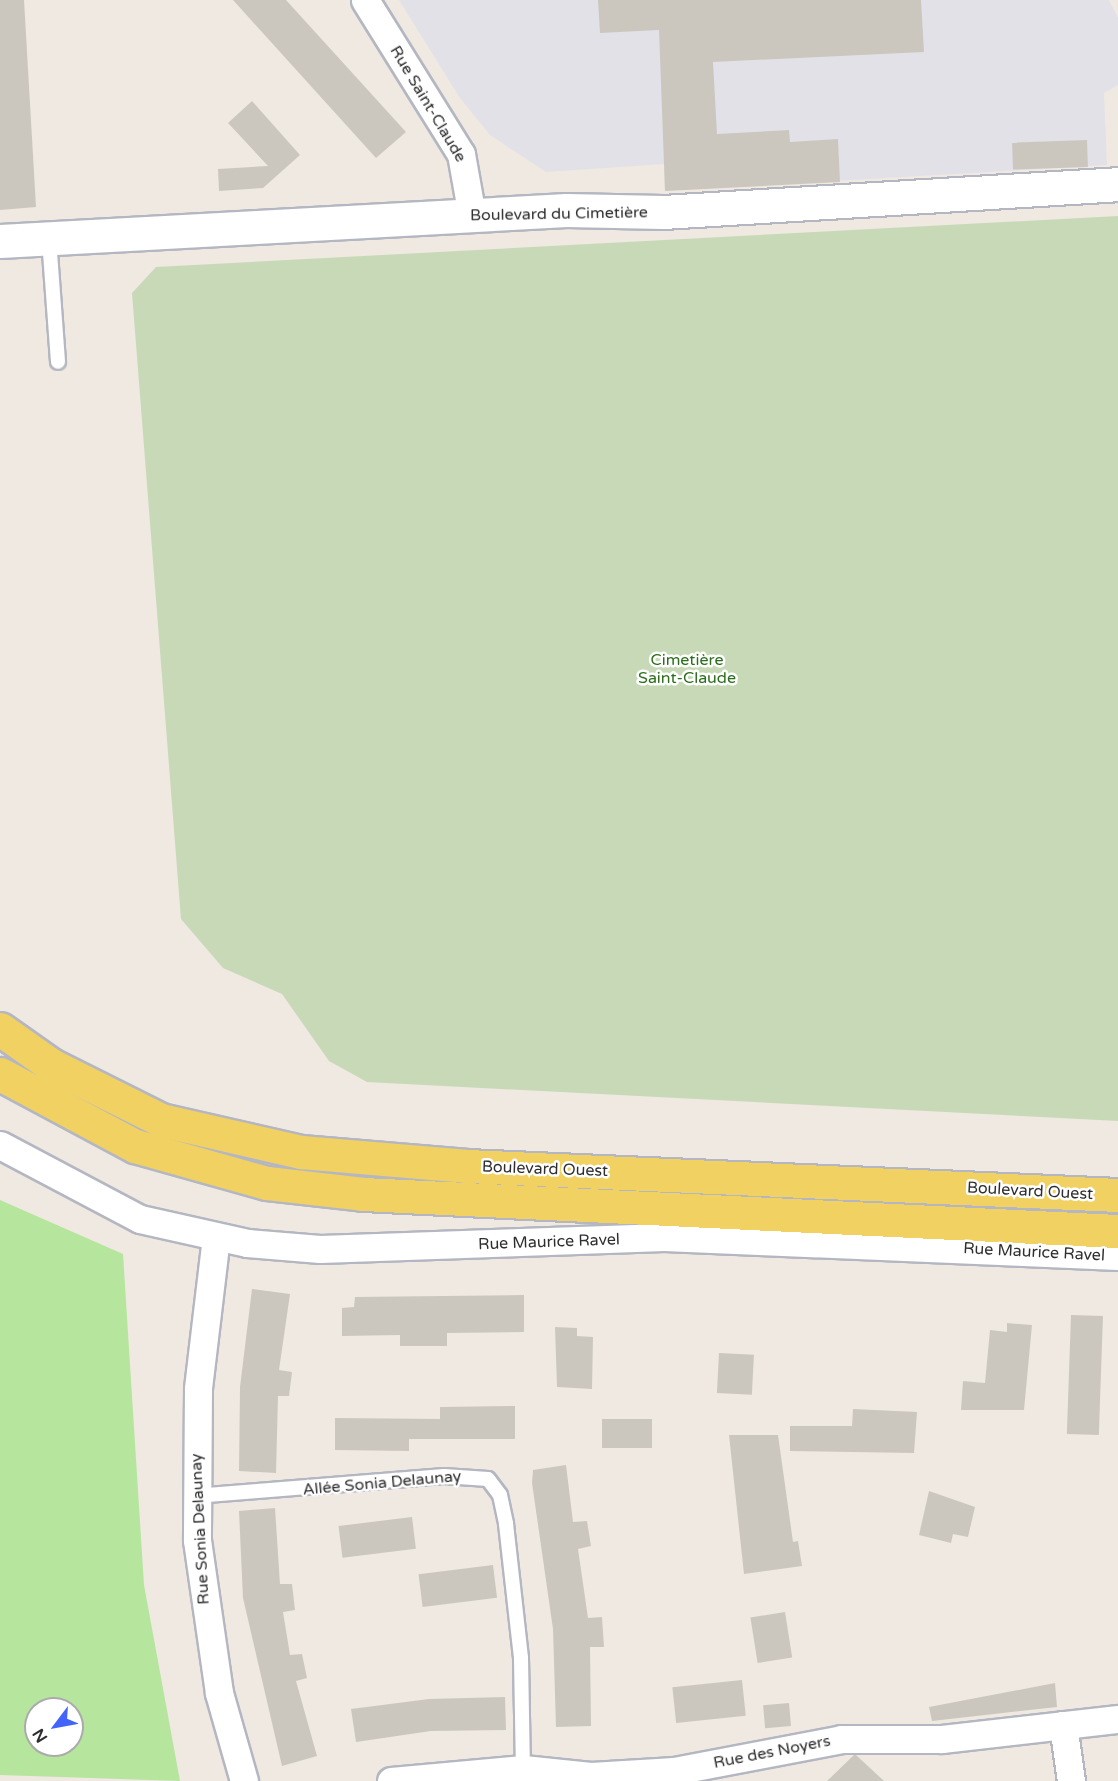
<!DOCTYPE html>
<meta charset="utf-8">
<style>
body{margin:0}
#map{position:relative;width:1118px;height:1781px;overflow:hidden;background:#efe9e1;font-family:"Varela Round",sans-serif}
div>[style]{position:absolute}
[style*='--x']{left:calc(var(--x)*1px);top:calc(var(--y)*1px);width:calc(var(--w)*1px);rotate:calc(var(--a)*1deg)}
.industrial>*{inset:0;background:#e3e1e8}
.green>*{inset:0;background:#b6e59e}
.cemetery>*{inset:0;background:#c8d9b8}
.building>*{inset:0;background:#cbc7bf;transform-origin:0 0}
.roads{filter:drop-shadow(2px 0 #b4b7c1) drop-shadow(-2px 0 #b4b7c1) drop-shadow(0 2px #b4b7c1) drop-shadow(0 -2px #b4b7c1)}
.lane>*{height:14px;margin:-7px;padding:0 7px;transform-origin:7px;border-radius:7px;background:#fff}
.street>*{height:27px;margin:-13.5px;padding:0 13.5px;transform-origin:13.5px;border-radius:13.5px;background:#fff}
.secondary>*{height:33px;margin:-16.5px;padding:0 16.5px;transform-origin:16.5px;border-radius:16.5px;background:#fff}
.primary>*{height:33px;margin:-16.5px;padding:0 16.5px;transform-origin:16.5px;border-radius:16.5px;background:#f2d163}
span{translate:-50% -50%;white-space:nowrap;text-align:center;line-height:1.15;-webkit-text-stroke:5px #fff;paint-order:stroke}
.street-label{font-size:16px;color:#2e2e2e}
.park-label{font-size:16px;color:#2c6e1b}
.north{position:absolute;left:24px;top:1697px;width:60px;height:60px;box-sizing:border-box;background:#fff;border:2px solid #ababab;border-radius:50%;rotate:238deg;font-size:16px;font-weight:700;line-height:24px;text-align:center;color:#2e2e2e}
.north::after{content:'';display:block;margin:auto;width:21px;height:27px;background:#4264fb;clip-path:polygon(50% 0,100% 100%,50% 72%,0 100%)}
</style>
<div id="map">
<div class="industrial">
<div style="clip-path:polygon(399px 0,1109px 0,1118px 18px,1118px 85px,1104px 93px,1107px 165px,665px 191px,664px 164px,546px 172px,490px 135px,460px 98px)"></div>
</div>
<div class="green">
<div style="clip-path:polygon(evenodd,0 1200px,123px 1254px,144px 1585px,180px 1781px,0 1775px,0 1200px,36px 1709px,72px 1709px,72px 1745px,36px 1745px,36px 1709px)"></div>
</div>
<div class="cemetery">
<div style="clip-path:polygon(1118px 216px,1118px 1121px,367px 1082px,329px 1061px,282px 994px,223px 968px,181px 919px,132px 293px,156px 267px)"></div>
</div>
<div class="building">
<div style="clip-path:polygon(0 0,24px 0,36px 207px,0 210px)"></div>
<div style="clip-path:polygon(233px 0,286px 0,406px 132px,376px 158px)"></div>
<div style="clip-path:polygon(598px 0,921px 0,924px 52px,713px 62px,717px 134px,789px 130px,790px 142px,838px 139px,840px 182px,665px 191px,659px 30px,600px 33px)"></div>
<div style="clip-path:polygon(252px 101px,300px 155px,263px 188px,219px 191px,218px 169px,268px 166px,228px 123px)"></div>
<div style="left:1087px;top:140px;width:27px;height:75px;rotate:88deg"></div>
<div style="clip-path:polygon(252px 1289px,290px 1294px,279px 1370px,292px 1372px,289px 1396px,278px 1396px,276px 1473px,239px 1471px,240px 1387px)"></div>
<div style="clip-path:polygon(524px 1295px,524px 1332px,447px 1333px,447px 1346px,400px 1346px,400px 1335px,342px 1336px,342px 1308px,354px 1307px,355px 1297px)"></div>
<div style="left:1071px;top:1315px;width:32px;height:119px;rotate:2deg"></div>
<div style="clip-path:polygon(1007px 1323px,1032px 1325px,1024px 1410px,961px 1410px,963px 1381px,985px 1383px,990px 1330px,1007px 1332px)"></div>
<div style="clip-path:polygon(555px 1327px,577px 1328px,577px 1336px,593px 1337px,592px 1389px,557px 1387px)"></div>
<div style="left:719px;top:1353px;width:35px;height:40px;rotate:3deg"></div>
<div style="clip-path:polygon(515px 1406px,515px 1439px,409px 1439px,409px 1451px,335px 1450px,335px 1418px,440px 1419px,440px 1407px)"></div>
<div style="clip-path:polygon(853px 1409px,917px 1412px,914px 1453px,790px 1451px,790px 1426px,852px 1426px)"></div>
<div style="left:602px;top:1419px;width:50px;height:29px"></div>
<div style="clip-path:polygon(729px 1435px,778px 1435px,793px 1542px,798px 1541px,802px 1566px,744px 1574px)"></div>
<div style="clip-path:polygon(566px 1465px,573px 1522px,587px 1521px,591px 1546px,578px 1549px,588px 1618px,602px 1617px,604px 1647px,590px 1647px,591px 1726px,556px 1727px,553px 1629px,532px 1483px,533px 1470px)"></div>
<div style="clip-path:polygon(929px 1491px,975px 1507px,968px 1537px,953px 1534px,951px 1543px,919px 1535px)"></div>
<div style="clip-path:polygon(275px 1508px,280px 1584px,292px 1584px,295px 1610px,283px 1612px,290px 1655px,302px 1654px,307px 1678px,296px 1681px,317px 1756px,282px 1766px,243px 1598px,239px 1511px)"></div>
<div style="left:412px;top:1517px;width:32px;height:74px;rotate:83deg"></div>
<div style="left:493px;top:1565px;width:33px;height:75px;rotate:83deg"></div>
<div style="left:785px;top:1612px;width:46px;height:35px;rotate:81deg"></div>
<div style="left:742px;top:1680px;width:36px;height:70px;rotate:84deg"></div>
<div style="clip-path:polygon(1055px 1683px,1057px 1707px,932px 1721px,929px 1707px)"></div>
<div style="clip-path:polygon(505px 1697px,506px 1730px,431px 1731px,356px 1742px,351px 1709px,429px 1699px)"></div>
<div style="left:789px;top:1703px;width:23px;height:26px;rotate:85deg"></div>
<div style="clip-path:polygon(854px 1755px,856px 1755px,884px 1781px,827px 1781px)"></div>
</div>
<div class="roads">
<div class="lane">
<div style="--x:49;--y:239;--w:123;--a:85.8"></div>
<div style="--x:195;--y:1496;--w:250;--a:-4.6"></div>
<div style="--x:444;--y:1476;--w:44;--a:3.9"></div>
<div style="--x:488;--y:1479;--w:20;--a:53"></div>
<div style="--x:500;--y:1495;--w:30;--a:78"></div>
<div style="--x:506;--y:1524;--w:135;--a:83.6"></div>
<div style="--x:521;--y:1658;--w:111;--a:89"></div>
</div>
<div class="street">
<div style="--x:365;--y:0;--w:181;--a:58.1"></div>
<div style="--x:461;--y:154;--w:63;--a:79.9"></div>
<div style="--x:0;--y:1145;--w:158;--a:27.9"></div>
<div style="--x:140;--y:1219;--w:110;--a:12.6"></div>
<div style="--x:247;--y:1243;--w:73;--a:4.7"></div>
<div style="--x:320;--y:1249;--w:344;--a:-2"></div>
<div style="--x:664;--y:1237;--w:454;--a:2.4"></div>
<div style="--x:216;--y:1237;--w:153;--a:96.8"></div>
<div style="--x:198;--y:1389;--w:151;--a:90.4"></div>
<div style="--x:197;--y:1540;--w:155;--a:81.8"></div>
<div style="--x:219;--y:1693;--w:91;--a:74.1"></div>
<div style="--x:1063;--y:1725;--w:57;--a:81.9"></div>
<div style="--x:391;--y:1781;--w:133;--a:-5.2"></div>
<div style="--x:523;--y:1769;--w:68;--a:5.9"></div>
<div style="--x:591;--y:1776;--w:83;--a:-3.4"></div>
<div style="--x:674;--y:1771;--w:170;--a:-10.8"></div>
<div style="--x:841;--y:1739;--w:101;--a:0"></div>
<div style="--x:942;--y:1739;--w:177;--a:-6.5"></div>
</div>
<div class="secondary">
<div style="--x:0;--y:241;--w:567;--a:-3.13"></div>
<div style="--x:566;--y:210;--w:97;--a:1.2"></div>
<div style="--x:663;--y:212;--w:456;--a:-3.5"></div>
</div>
<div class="primary">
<div style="--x:0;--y:1029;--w:62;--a:35.2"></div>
<div style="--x:51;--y:1065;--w:123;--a:26.6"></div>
<div style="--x:161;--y:1120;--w:144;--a:12.9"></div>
<div style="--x:301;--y:1152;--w:167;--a:4.8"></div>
<div style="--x:467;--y:1166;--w:652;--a:2.55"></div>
<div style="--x:0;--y:1074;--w:153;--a:28.1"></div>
<div style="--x:135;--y:1146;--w:137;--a:15.7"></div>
<div style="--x:267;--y:1183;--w:97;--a:6.5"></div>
<div style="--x:363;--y:1194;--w:756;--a:2.81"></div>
</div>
</div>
<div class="street-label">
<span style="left:428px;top:104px;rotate:59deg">Rue Saint-Claude</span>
<span style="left:559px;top:214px;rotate:-1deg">Boulevard du Cimetière</span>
<span style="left:545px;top:1169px;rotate:2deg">Boulevard Ouest</span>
<span style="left:1030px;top:1191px;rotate:3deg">Boulevard Ouest</span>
<span style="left:549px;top:1242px;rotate:-2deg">Rue Maurice Ravel</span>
<span style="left:1034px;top:1252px;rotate:3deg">Rue Maurice Ravel</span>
<span style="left:382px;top:1483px;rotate:-5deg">Allée Sonia Delaunay</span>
<span style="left:200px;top:1529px;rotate:-93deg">Rue Sonia Delaunay</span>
<span style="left:772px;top:1752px;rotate:-11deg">Rue des Noyers</span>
</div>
<div class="park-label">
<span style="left:687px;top:669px">Cimetière<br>Saint-Claude</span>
</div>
<div class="north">N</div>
</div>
